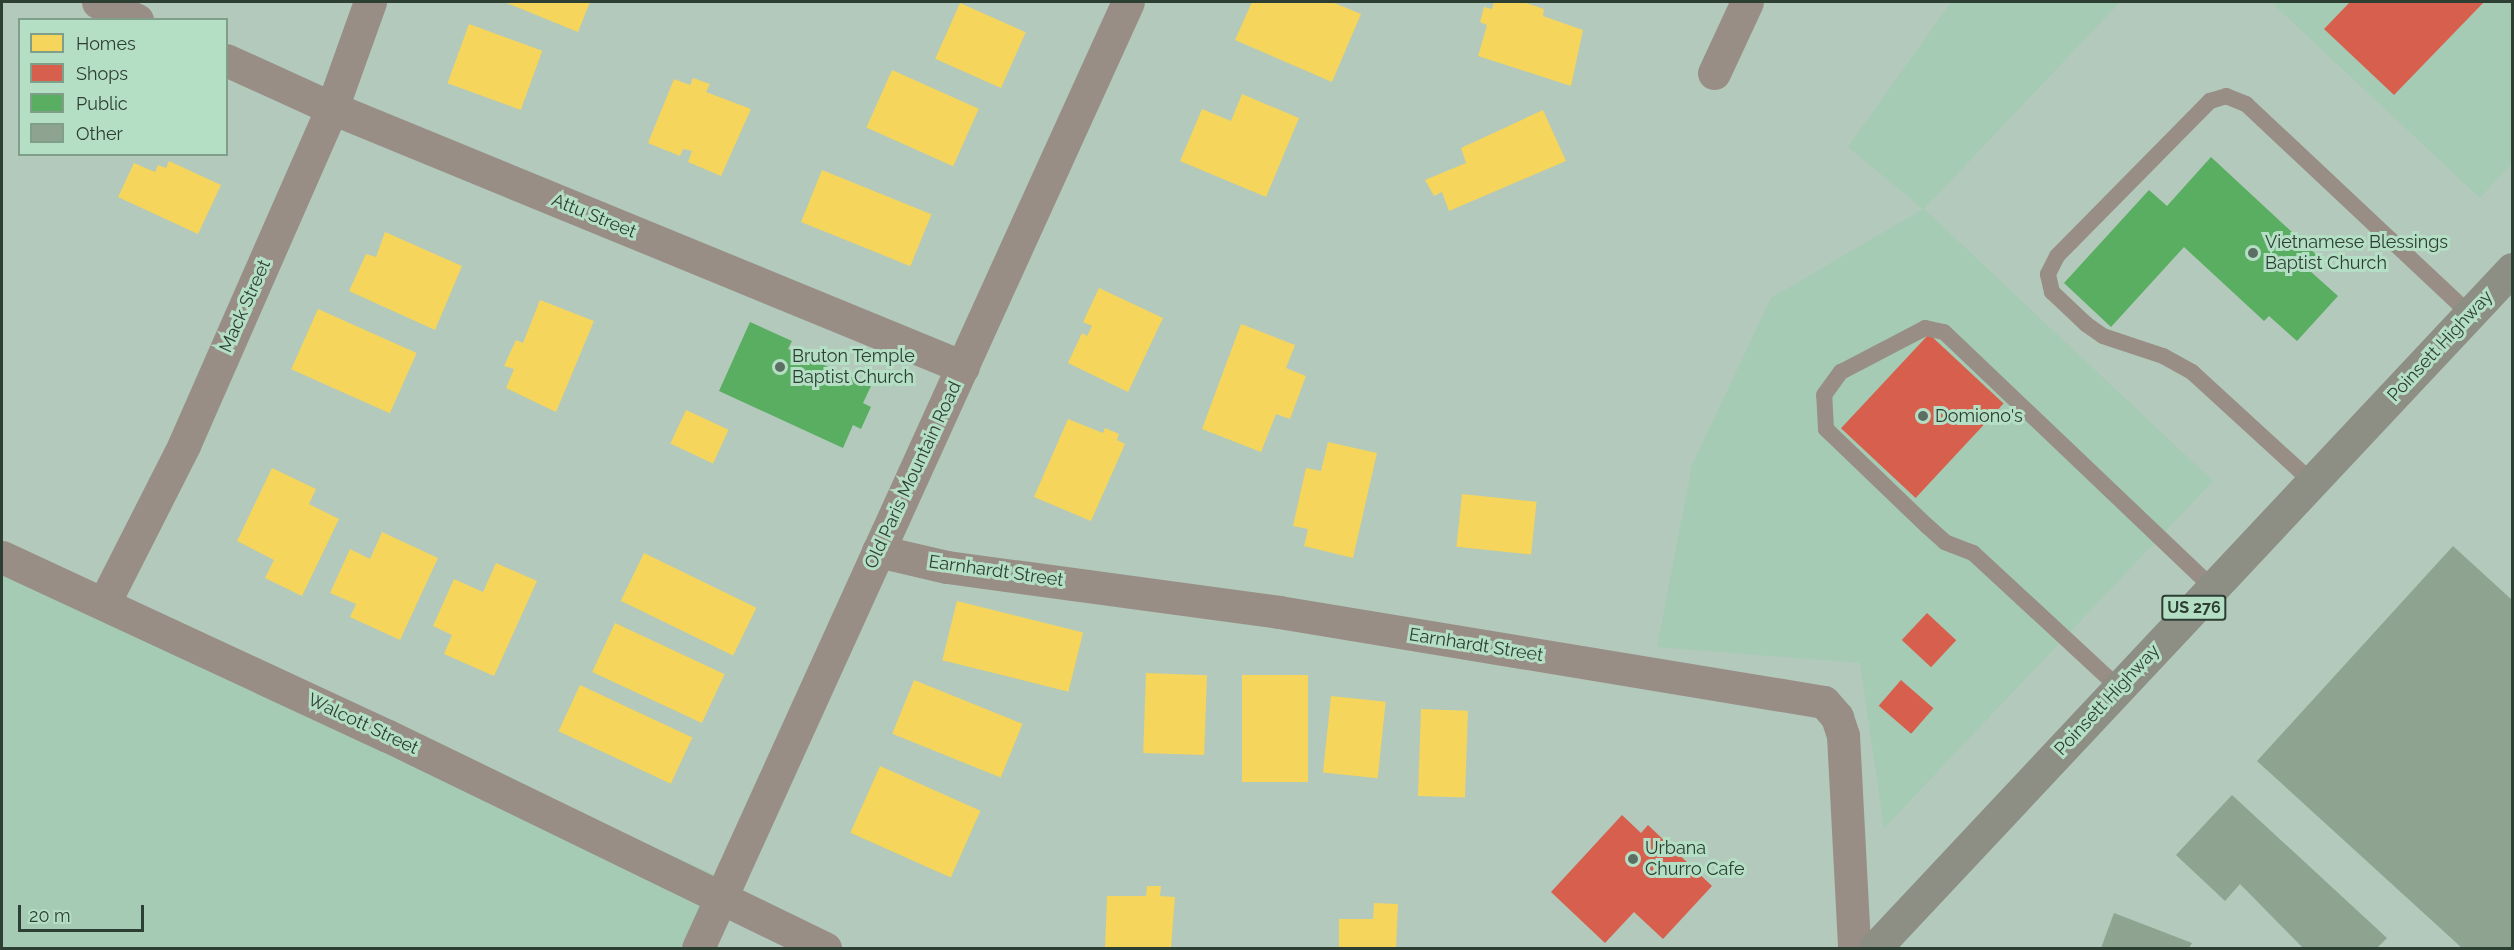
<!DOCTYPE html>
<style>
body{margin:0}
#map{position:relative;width:2514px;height:950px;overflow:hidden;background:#b2c9bb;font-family:Raleway,sans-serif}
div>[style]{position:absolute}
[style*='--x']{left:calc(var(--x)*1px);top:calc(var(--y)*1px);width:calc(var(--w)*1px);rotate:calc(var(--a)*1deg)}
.built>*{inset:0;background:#a6cbb4}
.homes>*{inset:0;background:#f6d55c;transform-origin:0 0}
.shops>*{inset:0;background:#d6604d;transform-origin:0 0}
.public>*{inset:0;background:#5aae61}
.building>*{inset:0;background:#8fa490}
.lane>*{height:16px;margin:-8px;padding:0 8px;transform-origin:8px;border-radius:8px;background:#988e86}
.street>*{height:33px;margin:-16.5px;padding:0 16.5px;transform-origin:16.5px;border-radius:16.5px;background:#988e86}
.highway>*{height:33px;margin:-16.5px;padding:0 16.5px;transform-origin:16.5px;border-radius:16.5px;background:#8d8e84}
.dots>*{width:16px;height:16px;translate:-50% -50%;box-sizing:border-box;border:3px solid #b5dfc5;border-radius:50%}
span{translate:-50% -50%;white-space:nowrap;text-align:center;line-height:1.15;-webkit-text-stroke:6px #b5dfc5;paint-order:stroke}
.shield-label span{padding:2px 4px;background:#b5dfc5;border:2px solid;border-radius:4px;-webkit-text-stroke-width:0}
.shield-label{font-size:16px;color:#2d3e33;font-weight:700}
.street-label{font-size:18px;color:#2d3e33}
.poi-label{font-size:18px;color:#2d3e33}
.left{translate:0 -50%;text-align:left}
.frame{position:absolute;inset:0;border:3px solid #2d3e33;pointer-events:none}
.legend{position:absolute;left:18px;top:18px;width:210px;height:138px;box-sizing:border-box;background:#b5dfc5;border:2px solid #7f9f8b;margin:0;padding:8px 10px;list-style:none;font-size:18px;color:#2d3e33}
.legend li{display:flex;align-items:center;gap:12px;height:30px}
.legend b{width:30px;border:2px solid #7f9f8b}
.scale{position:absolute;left:18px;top:905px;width:126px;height:27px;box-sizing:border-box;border:3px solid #2d3e33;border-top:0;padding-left:8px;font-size:18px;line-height:21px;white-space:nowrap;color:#2d3e33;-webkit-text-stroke:4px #b5dfc5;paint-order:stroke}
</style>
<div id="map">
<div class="built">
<div style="clip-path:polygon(1951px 2px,2120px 2px,1924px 209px,2213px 481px,1884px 828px,1860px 663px,1657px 647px,1692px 465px,1771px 298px,1923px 209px,1848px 147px)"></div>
<div style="clip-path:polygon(2271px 2px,2512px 2px,2512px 163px,2480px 198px)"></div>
<div style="clip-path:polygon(2px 556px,734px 883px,707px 948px,2px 948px)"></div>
</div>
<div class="homes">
<div style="clip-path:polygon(504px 2px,590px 2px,578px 32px)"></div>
<div style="clip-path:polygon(1252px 2px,1332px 2px,1361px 14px,1332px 82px,1235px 40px)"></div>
<div style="clip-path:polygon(1494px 2px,1523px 2px,1544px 9px,1543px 16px,1583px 30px,1571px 86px,1478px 56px,1487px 25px,1480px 22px,1484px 7px,1492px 9px)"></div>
<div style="left:960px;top:3px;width:72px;height:61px;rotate:24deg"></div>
<div style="left:469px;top:24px;width:78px;height:63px;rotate:20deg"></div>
<div style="left:892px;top:70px;width:95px;height:63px;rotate:24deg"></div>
<div style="clip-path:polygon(693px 78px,710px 84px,706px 92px,751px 109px,721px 176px,688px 162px,692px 151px,683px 149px,680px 156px,648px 143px,674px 79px,690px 85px)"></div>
<div style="clip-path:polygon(1242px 94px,1299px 118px,1266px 197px,1180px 161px,1202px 109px,1231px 121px)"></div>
<div style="clip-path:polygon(1543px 110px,1566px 161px,1449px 211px,1442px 192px,1434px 196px,1425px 180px,1466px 163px,1461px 148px)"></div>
<div style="clip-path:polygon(169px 161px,221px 185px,198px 234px,118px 197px,134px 163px,155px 172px,158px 165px,166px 168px)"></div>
<div style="left:822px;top:170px;width:118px;height:56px;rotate:22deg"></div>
<div style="clip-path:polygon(385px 232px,462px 266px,435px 330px,349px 291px,366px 254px,376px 257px)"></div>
<div style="clip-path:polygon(1099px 288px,1163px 318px,1128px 392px,1068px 363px,1082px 333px,1087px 336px,1092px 326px,1083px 322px)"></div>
<div style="clip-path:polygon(540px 300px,594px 321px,556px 412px,506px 388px,514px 369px,504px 366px,516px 340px,523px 343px)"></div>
<div style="left:318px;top:309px;width:108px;height:66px;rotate:24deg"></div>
<div style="clip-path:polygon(1241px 324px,1295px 345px,1286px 368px,1306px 376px,1290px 419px,1276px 414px,1261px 452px,1202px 429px)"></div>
<div style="left:686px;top:410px;width:47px;height:37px;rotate:25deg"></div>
<div style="clip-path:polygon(1068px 419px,1103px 433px,1105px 428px,1119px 434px,1117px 440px,1125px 444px,1091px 521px,1034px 497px)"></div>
<div style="clip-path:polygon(1328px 442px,1377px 453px,1353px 558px,1304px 546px,1308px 529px,1293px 526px,1306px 468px,1321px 471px)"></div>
<div style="clip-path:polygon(272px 468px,316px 489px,309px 504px,339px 519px,302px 596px,265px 578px,274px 560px,237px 541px)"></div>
<div style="left:1462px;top:494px;width:75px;height:53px;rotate:6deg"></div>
<div style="clip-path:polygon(382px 532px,438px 558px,400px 640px,350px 617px,356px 604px,330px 593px,350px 549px,370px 559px)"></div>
<div style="left:644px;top:553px;width:125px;height:53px;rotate:26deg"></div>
<div style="clip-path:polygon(496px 563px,537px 581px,494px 676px,444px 654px,452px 635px,433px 626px,454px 579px,483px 592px)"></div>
<div style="left:957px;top:601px;width:130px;height:61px;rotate:14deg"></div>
<div style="left:615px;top:623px;width:121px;height:54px;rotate:25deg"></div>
<div style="left:1146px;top:673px;width:61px;height:80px;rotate:2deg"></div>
<div style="left:1242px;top:675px;width:66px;height:107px"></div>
<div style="left:914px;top:680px;width:117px;height:58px;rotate:22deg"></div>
<div style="left:580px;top:685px;width:124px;height:51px;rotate:25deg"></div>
<div style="left:1331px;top:696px;width:55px;height:77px;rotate:6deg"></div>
<div style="left:1421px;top:709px;width:47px;height:87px;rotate:2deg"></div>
<div style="left:880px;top:766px;width:110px;height:73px;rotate:24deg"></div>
<div style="clip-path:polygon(1147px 886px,1161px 886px,1160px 896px,1175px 897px,1171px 948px,1105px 948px,1107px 896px,1146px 896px)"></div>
<div style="clip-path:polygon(1374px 903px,1398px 904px,1396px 948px,1339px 948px,1339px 919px,1373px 919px)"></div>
</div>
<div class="shops">
<div style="clip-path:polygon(2350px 2px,2484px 2px,2394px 95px,2324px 29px)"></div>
<div style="left:1929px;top:334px;width:102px;height:129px;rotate:43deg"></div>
<div style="left:1927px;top:613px;width:40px;height:37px;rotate:43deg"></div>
<div style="left:1901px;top:680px;width:43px;height:34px;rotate:41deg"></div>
<div style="clip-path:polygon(1622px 815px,1641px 833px,1648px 825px,1712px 886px,1663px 939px,1634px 912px,1605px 943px,1551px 892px)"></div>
</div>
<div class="public">
<div style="clip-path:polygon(2211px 157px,2321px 259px,2310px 271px,2338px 296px,2297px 341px,2269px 316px,2264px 321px,2184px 247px,2111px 327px,2064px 283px,2149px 190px,2167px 206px)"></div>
<div style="clip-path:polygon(750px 322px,792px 341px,788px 349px,871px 386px,863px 403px,871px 407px,861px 429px,853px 425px,843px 448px,719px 391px)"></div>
</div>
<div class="building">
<div style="clip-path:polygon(2453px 546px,2512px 600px,2512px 948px,2462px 948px,2257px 761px)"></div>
<div style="clip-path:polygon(2232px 795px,2387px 938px,2377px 948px,2303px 948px,2240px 884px,2225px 901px,2176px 855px)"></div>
<div style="clip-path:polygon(2114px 913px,2192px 943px,2189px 948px,2101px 948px)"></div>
</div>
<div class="lane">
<div style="--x:2312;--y:482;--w:163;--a:-137.5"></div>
<div style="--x:2192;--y:372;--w:33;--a:-151"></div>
<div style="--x:2163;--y:356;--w:63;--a:-161.6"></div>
<div style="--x:2103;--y:336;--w:21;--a:-145"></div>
<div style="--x:2086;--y:324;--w:47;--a:-136.7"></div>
<div style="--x:2052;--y:292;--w:18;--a:-103"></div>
<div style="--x:2048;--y:274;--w:20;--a:-63"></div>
<div style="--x:2057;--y:256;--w:218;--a:-45.4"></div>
<div style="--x:2210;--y:101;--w:17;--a:-17"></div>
<div style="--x:2226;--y:96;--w:22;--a:22"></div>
<div style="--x:2246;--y:104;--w:307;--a:43.2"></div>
<div style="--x:2119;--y:688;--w:199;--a:-137.2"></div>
<div style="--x:1973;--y:553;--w:30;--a:-159"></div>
<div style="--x:1945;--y:542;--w:24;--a:-138"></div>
<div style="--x:1927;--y:526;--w:140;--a:-136.2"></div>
<div style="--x:1826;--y:429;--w:34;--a:-93"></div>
<div style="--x:1824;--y:395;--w:29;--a:-54"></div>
<div style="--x:1841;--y:372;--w:95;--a:-27.6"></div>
<div style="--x:1925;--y:328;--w:19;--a:12"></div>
<div style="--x:1944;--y:332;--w:371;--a:43.6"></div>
</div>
<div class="street">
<div style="--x:98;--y:2;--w:43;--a:24.8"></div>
<div style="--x:226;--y:60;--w:116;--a:24.4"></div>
<div style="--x:332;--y:108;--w:682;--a:22.32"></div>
<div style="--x:1714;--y:73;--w:78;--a:-65.1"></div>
<div style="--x:878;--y:551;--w:71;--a:13.1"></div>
<div style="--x:947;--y:567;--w:335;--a:7.7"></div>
<div style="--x:1279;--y:612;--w:552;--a:9.38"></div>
<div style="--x:1824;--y:702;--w:20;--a:49"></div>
<div style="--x:1837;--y:717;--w:19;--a:72"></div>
<div style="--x:1843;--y:735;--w:213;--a:87"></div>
<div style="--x:2;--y:557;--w:425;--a:24.9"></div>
<div style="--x:388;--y:736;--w:486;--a:25.9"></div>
<div style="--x:104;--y:603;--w:177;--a:-63.1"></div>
<div style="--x:184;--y:445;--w:368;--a:-66.3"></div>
<div style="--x:332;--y:108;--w:113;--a:-70.3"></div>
<div style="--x:698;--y:948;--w:1039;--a:-65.56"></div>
</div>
<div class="highway">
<div style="--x:1875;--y:948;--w:931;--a:-46.83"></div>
</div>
<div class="dots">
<div style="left:2253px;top:253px;background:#5c6f63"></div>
<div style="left:780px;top:367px;background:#5c6f63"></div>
<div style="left:1923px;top:416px;background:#5c6f63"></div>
<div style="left:1633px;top:859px;background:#5c6f63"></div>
</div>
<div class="shield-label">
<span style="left:2194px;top:608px">US 276</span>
</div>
<div class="street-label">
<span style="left:594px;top:216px;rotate:22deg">Attu Street</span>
<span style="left:245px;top:306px;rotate:-66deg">Mack Street</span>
<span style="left:2440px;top:346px;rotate:-47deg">Poinsett Highway</span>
<span style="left:913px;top:475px;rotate:-65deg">Old Paris Mountain Road</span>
<span style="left:996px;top:571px;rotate:8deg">Earnhardt Street</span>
<span style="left:1476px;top:645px;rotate:9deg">Earnhardt Street</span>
<span style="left:2107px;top:700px;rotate:-47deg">Poinsett Highway</span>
<span style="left:363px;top:724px;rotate:25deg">Walcott Street</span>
</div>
<div class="poi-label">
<span class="left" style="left:2265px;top:253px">Vietnamese Blessings<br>Baptist Church</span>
<span class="left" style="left:792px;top:367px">Bruton Temple<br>Baptist Church</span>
<span class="left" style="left:1935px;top:416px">Domiono's</span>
<span class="left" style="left:1645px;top:859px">Urbana<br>Churro Cafe</span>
</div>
<div class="frame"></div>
<ul class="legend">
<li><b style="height:16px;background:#f6d55c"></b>Homes</li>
<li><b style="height:16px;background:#d6604d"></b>Shops</li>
<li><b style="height:16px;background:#5aae61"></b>Public</li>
<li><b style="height:16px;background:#8fa490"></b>Other</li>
</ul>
<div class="scale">20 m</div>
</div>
